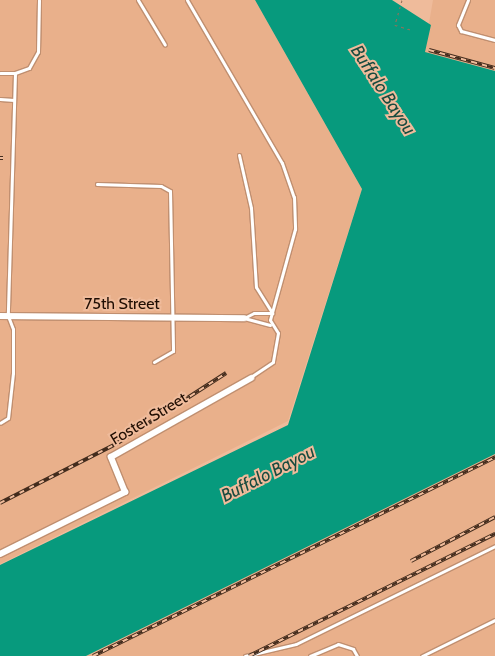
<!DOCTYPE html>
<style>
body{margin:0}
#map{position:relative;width:495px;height:656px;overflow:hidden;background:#efbb9b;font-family:Cabin,sans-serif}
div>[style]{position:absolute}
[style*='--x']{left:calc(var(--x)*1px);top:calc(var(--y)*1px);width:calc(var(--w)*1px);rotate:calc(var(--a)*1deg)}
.built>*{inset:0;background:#e9b08b}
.water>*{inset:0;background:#079a7d}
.path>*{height:1px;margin-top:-0.5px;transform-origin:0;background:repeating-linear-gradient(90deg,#957059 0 2.5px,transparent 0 6.5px)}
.roads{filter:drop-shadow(1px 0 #c08f70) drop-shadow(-1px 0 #c08f70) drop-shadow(0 1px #c08f70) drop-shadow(0 -1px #c08f70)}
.lane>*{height:3px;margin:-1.5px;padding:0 1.5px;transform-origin:1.5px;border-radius:1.5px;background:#fff}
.street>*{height:6px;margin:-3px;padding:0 3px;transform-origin:3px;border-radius:3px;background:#fff}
.rail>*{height:4px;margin-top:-2px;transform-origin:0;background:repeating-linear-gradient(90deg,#efbb9b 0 5.5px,#432c1d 0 11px);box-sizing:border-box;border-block:1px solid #432c1d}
span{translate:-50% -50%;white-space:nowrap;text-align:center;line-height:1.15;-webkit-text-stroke:4px #efbb9b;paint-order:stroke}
.street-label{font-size:16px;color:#200e03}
.water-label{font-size:18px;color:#194b3f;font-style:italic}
</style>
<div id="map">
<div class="built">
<div style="clip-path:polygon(0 0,255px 0,362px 189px,288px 421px,0 564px)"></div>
<div style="clip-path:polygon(433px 0,495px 0,495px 71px,424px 52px)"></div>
<div style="clip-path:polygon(495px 454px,495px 656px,87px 656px,350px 525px)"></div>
</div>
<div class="water">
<div style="clip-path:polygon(255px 0,392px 0,431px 25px,425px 52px,495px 71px,495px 454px,86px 656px,0 656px,0 565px,288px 425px,362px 189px)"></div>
</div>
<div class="path">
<div style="--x:402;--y:0;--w:26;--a:106"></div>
<div style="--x:395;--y:25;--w:18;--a:16"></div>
</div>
<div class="roads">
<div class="lane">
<div style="--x:138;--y:0;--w:52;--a:59"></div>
<div style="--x:187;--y:0;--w:189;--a:59.8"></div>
<div style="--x:282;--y:163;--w:36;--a:71"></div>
<div style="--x:294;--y:197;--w:32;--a:88"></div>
<div style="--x:295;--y:229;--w:94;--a:105.4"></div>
<div style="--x:270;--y:320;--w:15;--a:58"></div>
<div style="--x:278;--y:333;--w:29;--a:100"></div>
<div style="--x:273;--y:362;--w:27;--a:146"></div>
<div style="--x:468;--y:0;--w:27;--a:112"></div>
<div style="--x:458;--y:25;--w:7;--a:63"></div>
<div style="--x:461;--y:31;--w:35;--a:15"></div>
<div style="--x:0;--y:73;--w:15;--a:0"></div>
<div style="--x:15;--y:73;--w:243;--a:91.7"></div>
<div style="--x:8;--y:316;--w:14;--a:69"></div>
<div style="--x:13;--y:329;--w:44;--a:90"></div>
<div style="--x:13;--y:373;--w:45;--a:96.3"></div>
<div style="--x:8;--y:418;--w:9;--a:148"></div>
<div style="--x:15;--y:73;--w:15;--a:-20"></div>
<div style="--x:29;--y:68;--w:18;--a:-61"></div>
<div style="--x:38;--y:52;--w:52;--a:-88.9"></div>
<div style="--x:0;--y:99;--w:14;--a:4"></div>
<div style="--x:239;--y:155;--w:54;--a:77.2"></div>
<div style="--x:251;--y:208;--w:79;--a:86.4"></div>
<div style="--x:256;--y:287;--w:31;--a:58"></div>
<div style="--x:97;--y:184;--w:64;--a:1.8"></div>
<div style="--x:161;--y:186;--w:10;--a:29"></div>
<div style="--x:170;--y:191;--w:160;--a:88.9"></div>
<div style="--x:173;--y:351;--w:22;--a:150"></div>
<div style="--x:270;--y:325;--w:27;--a:-165"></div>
<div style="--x:244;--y:318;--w:11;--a:-27"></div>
<div style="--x:254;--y:313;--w:17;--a:0"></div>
<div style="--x:245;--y:656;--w:52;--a:-13.2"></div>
<div style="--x:296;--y:644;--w:222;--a:-26.2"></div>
<div style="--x:310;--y:656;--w:30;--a:-23"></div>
<div style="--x:338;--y:644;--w:16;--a:18"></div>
<div style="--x:353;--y:649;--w:8;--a:60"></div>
<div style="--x:422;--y:656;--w:81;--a:-26.3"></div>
</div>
<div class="street">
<div style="--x:0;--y:316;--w:244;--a:0.5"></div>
<div style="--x:0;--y:554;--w:140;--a:-26.4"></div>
<div style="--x:125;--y:492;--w:38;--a:-112"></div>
<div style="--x:111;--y:457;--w:161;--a:-29.4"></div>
</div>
</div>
<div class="rail">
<div style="--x:429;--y:50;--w:68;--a:15.3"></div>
<div style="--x:0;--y:158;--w:3;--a:0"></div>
<div style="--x:0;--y:503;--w:130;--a:-27"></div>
<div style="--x:116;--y:444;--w:131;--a:-32.8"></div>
<div style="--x:411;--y:561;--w:95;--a:-27.6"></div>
<div style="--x:93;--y:656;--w:449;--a:-26.3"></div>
<div style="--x:249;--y:656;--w:275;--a:-26.4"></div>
</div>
<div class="street-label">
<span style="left:122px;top:304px">75th Street</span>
<span style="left:149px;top:419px;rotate:-31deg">Foster Street</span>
</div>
<div class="water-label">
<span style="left:383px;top:90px;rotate:57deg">Buffalo Bayou</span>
<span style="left:268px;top:474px;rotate:-27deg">Buffalo Bayou</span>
</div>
</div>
